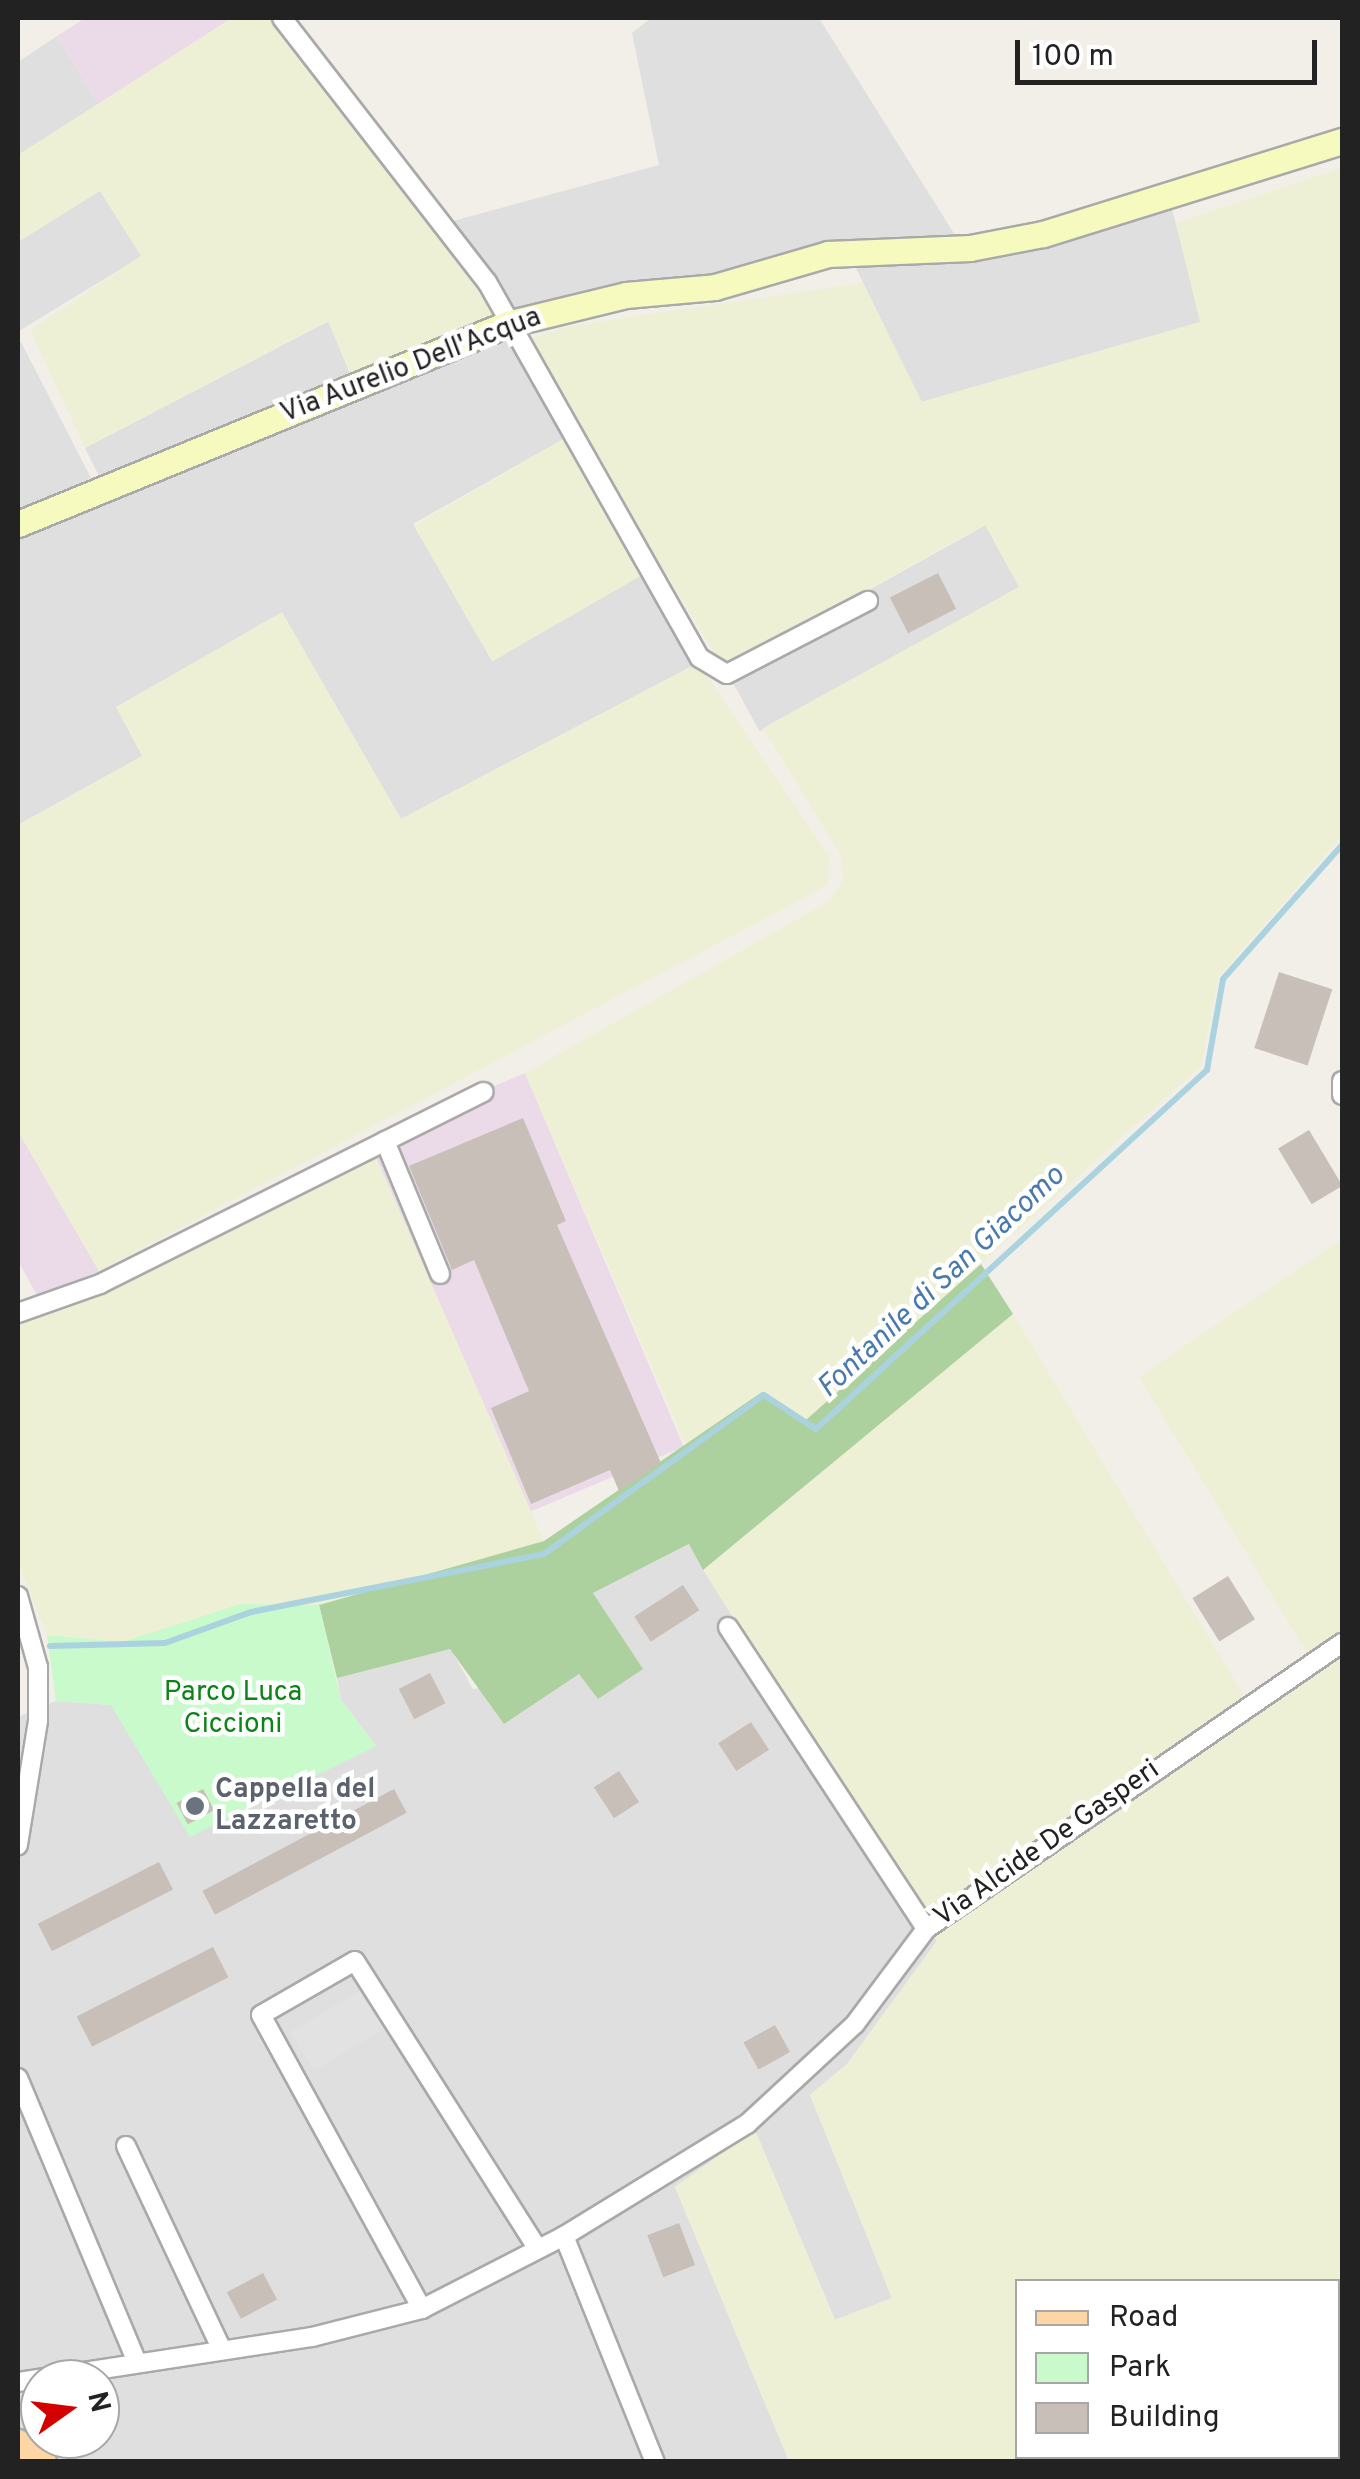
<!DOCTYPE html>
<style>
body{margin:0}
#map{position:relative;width:1360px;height:2479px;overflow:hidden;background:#f2efe9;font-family:Overpass,sans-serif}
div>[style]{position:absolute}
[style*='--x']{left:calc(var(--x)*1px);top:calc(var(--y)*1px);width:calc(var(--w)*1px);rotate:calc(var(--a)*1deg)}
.residential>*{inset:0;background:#e0dfdf;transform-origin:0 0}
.industrial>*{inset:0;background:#ebdbe8;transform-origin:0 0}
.farmland>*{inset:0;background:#eef0d5;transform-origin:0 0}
.forest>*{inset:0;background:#add19e}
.park>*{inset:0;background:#c8facc}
.parking>*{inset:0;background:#e2e2e2;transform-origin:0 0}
.stream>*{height:6px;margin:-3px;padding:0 3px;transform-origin:3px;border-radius:3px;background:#aad3df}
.building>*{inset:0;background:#c7bfb8;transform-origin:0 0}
.roads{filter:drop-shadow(2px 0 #a9a9a9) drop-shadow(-2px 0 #a9a9a9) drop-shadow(0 2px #a9a9a9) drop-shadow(0 -2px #a9a9a9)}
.street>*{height:18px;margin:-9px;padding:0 9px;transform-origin:9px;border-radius:9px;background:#fff}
.secondary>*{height:25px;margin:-12.5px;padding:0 12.5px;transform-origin:12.5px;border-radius:12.5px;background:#f7fabf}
.primary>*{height:28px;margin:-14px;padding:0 14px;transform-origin:14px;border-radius:14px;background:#fcd6a4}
.dots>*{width:28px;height:28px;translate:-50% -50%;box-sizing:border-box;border:5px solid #fff;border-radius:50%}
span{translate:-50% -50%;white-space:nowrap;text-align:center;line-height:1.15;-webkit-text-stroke:9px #fff;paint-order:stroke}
.street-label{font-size:28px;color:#222}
.park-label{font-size:28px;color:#0c8416}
.worship-label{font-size:28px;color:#5b616d;font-weight:700}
.left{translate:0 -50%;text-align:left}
.water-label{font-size:30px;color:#4a7aab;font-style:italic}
.frame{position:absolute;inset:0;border:20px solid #222;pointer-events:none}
.legend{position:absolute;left:1015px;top:2279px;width:325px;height:180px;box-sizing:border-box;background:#fff;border:2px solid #a7a7a7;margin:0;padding:12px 18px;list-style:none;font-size:30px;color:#222}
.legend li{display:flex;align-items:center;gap:20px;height:50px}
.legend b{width:50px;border:2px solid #a7a7a7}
.north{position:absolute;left:20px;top:2359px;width:100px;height:100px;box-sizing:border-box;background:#fff;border:2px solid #a7a7a7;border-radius:50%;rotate:76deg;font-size:28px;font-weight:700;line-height:40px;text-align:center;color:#222}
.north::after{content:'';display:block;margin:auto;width:35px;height:45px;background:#d40000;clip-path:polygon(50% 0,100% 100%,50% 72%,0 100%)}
.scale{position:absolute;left:1015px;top:40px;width:302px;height:45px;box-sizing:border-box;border:5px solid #222;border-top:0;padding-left:12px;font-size:30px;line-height:35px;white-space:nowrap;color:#222;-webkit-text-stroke:8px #fff;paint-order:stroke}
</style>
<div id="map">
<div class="residential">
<div style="clip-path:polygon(651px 18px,819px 18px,960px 243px,512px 315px,453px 221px,659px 165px,632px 33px)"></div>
<div style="clip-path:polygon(57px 36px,99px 104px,18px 155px,18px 62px)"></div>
<div style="clip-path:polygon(100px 190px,142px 256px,19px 331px,18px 242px)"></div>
<div style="clip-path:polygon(1171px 205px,1201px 322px,921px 402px,853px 262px)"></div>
<div style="clip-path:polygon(329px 321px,353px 381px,103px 484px,85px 448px)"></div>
<div style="clip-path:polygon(506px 329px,567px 437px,413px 524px,490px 656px,646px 573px,698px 663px,401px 819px,282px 613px,117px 707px,143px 756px,18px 825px,18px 529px)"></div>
<div style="clip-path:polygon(21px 342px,91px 478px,18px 509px,18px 344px)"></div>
<div style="left:986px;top:525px;width:71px;height:298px;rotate:61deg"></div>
<div style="clip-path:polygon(evenodd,690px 1544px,937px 1941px,847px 2064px,810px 2095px,892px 2298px,835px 2320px,755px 2130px,675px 2187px,789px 2461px,61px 2462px,18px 2430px,18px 1717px,56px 1701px,111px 1705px,190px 1836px,376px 1746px,341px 1700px,337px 1678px,368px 1665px,451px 1649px,473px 1689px,579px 1674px,598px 1698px,642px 1669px,593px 1593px,690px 1544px,40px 2379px,100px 2379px,100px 2439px,40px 2439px,40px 2379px)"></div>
</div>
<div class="industrial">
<div style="clip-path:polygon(85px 18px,232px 18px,99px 104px,57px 36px)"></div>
<div style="left:525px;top:1073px;width:406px;height:171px;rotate:67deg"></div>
<div style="clip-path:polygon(18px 1131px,99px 1271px,38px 1297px,18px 1261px)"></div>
</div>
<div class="farmland">
<div style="clip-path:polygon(232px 18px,275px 18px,394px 167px,495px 317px,350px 374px,328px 321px,85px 448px,30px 330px,141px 256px,100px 191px,18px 242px,18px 155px)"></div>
<div style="clip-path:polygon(1342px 168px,1342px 836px,1219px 976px,1201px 1066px,806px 1421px,762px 1392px,686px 1446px,525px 1073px,828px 902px,843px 880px,840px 854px,763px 728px,1019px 587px,985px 525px,724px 668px,524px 341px,575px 325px,863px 283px,922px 402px,1200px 322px,1176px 223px)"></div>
<div style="left:567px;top:437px;width:157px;height:177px;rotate:60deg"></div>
<div style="clip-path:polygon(282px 612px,401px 819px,698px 663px,829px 856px,828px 885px,99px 1271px,18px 1131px,18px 825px,142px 756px,116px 707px)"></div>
<div style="clip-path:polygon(375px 1155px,544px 1541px,319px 1605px,240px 1604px,122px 1642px,47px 1635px,18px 1563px,18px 1324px)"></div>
<div style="clip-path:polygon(evenodd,1342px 1239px,1342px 2461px,789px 2461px,675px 2187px,755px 2130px,835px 2320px,892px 2298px,810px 2095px,847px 2064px,937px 1941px,703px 1570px,1013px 1314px,1251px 1707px,1315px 1666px,1139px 1377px,1342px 1239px,1018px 2282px,1338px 2282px,1338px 2456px,1018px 2456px,1018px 2282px)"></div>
</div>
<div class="forest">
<div style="clip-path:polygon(981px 1264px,1013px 1314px,703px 1570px,689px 1544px,593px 1593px,643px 1669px,598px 1699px,579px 1674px,504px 1724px,450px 1649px,337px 1678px,319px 1605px,544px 1541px,762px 1392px,806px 1420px)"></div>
</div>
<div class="park">
<div style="clip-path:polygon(240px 1604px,319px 1605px,341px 1700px,376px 1746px,190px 1837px,111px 1705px,56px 1701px,47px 1635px,122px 1642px)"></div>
</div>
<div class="parking">
<div style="left:361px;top:1990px;width:45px;height:82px;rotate:59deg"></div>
</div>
<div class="stream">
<div style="--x:50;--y:1646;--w:115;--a:-1.5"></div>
<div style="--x:165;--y:1643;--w:91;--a:-19.8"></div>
<div style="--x:251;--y:1612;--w:299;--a:-11.2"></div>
<div style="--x:544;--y:1554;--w:271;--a:-35.9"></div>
<div style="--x:764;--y:1395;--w:62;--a:33.2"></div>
<div style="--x:816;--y:1429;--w:531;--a:-42.56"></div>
<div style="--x:1207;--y:1070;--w:92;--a:-80"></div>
<div style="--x:1223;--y:979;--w:179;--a:-48.4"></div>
</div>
<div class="building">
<div style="left:938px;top:573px;width:40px;height:54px;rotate:63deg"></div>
<div style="left:1279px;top:972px;width:56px;height:80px;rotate:18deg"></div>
<div style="clip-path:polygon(523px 1118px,566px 1221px,557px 1225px,661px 1463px,619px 1491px,610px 1470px,531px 1504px,491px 1408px,529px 1391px,474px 1260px,452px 1270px,409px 1166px)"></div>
<div style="left:1309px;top:1130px;width:65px;height:36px;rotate:59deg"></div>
<div style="left:1228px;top:1576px;width:51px;height:42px;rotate:58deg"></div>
<div style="left:683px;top:1585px;width:30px;height:58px;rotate:57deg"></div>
<div style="left:430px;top:1673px;width:34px;height:35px;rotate:63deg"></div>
<div style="left:751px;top:1722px;width:33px;height:39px;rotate:57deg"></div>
<div style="left:619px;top:1771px;width:37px;height:30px;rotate:57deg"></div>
<div style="left:203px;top:1789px;width:24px;height:30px;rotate:62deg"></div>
<div style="left:394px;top:1789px;width:27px;height:217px;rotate:62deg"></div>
<div style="left:159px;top:1862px;width:31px;height:136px;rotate:63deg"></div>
<div style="left:213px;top:1947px;width:34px;height:153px;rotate:63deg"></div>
<div style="left:775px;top:2025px;width:31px;height:36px;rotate:61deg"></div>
<div style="left:679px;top:2223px;width:45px;height:34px;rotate:69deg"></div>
<div style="left:263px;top:2273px;width:30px;height:41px;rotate:62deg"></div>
</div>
<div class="roads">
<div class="street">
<div style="--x:282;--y:18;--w:334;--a:52.2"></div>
<div style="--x:487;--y:282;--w:432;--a:60.5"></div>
<div style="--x:700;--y:658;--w:31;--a:31"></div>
<div style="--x:727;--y:674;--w:159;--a:-27.4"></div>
<div style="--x:1342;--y:1081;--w:14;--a:90"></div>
<div style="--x:385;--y:1141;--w:144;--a:67.5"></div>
<div style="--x:18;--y:1313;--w:87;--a:-19.5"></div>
<div style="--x:100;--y:1284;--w:429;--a:-26.6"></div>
<div style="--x:18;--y:1596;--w:74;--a:74.3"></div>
<div style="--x:38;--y:1667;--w:54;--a:90"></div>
<div style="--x:38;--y:1721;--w:126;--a:99.2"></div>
<div style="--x:728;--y:1627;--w:361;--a:56.7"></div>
<div style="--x:18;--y:2078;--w:309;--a:67.3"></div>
<div style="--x:126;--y:2146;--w:225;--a:64.8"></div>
<div style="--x:564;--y:2236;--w:244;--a:68.1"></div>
<div style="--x:422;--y:2309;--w:335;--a:-118.7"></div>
<div style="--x:261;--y:2015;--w:108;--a:-29.9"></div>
<div style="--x:355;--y:1961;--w:341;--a:57.6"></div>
<div style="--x:18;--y:2382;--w:297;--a:-8.7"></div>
<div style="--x:312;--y:2337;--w:114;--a:-14.3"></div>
<div style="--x:422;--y:2309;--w:160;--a:-27.2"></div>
<div style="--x:564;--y:2236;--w:215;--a:-31.5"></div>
<div style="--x:747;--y:2124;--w:147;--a:-42.8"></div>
<div style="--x:855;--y:2024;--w:119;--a:-53.2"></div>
<div style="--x:926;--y:1929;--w:505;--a:-34.51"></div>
</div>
<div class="secondary">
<div style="--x:18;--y:524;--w:528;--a:-22.24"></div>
<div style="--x:507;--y:324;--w:122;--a:-13.7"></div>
<div style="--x:626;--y:295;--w:89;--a:-5.1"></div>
<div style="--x:715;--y:287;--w:118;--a:-16.3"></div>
<div style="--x:828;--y:254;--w:142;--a:-2.4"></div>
<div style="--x:970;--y:248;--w:74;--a:-10.9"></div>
<div style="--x:1043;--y:234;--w:313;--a:-17.3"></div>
</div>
<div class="primary">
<div style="--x:18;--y:2444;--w:30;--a:37"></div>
</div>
</div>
<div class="dots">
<div style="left:195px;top:1806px;background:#6b7280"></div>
</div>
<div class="street-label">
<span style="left:411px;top:366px;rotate:-21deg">Via Aurelio Dell'Acqua</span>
<span style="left:1047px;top:1844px;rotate:-35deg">Via Alcide De Gasperi</span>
</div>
<div class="park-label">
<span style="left:233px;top:1709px">Parco Luca<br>Ciccioni</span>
</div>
<div class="worship-label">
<span class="left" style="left:215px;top:1806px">Cappella del<br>Lazzaretto</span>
</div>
<div class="water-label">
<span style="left:942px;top:1283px;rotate:-43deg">Fontanile di San Giacomo</span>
</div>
<div class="frame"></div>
<ul class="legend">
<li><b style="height:12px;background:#fcd6a4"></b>Road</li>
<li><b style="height:28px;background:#c8facc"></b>Park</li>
<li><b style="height:28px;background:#c7bfb8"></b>Building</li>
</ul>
<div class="north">N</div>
<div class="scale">100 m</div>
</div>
